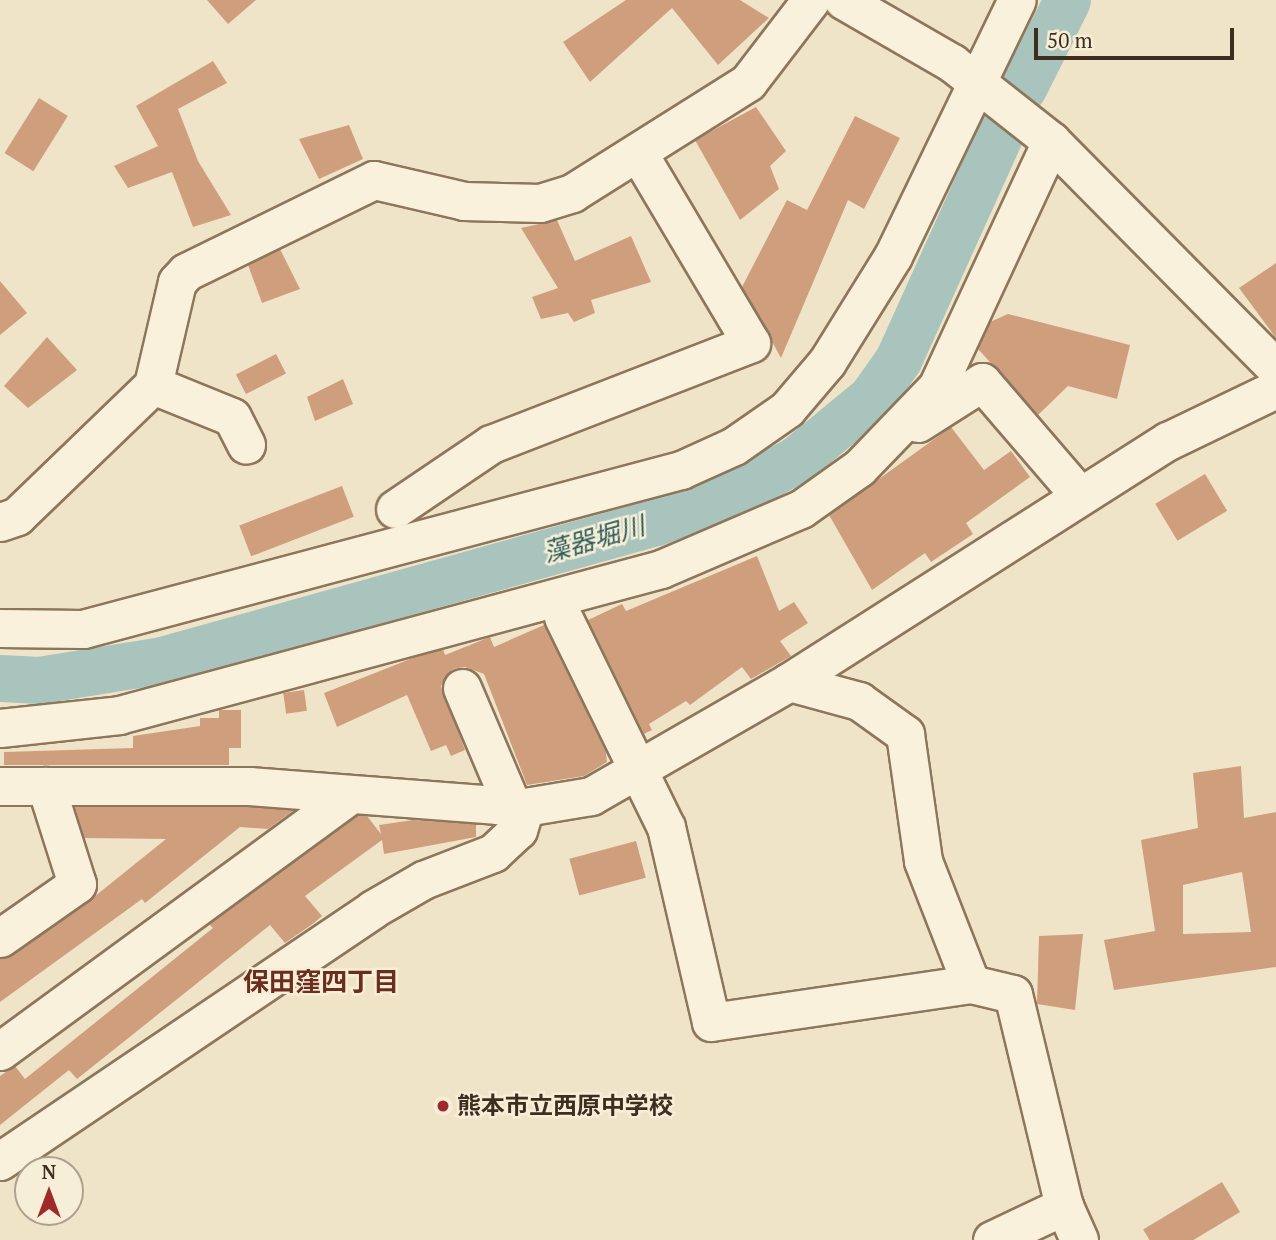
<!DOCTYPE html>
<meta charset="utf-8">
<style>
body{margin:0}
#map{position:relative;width:1276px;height:1240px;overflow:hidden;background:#f0e4c8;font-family:"PT Serif","Noto Sans JP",serif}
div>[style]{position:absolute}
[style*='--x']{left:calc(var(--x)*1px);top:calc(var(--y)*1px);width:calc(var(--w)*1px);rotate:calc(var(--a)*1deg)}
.river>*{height:47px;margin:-23.5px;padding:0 23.5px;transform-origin:23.5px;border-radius:23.5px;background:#a9c4bc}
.building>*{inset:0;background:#cf9f7d;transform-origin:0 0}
.roads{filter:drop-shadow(2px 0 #8d765c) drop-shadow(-2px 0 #8d765c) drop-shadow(0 2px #8d765c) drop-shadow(0 -2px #8d765c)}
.minor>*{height:37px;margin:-18.5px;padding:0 18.5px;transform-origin:18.5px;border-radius:18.5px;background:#faf1dc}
.dots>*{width:19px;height:19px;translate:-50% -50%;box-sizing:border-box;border:4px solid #f7eed8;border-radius:50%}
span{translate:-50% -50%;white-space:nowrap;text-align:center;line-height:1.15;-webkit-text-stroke:5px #f7eed8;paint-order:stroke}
.poi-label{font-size:24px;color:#3d2e20;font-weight:700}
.left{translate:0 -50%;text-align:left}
.water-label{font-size:26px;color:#2f5d5a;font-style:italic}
.neighbourhood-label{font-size:26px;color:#6b2e1e;font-weight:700}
.north{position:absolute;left:14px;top:1156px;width:70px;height:70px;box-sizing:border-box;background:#f7eed8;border:2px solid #ada18e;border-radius:50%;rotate:0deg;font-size:19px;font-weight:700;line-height:28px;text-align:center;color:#3d2e20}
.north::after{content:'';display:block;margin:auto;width:24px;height:32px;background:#9e2a2b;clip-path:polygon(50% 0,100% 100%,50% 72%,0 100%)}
.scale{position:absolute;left:1034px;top:28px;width:200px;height:32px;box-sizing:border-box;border:4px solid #3d2e20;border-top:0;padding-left:9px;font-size:21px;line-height:24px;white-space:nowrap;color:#3d2e20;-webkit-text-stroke:5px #f7eed8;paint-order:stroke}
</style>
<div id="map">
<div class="river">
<div style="--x:1023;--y:88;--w:98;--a:-63.4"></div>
<div style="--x:0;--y:678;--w:39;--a:3"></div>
<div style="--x:39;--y:680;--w:125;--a:-9.2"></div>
<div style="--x:162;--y:660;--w:513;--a:-15.61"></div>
<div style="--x:656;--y:522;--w:99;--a:-21.4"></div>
<div style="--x:748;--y:486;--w:56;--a:-28.9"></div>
<div style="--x:797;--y:459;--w:96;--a:-39.5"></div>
<div style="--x:871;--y:398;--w:47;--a:-54.6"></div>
<div style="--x:898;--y:360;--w:250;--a:-65.7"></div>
</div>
<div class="building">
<div style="clip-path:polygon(207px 0,256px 0,228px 24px)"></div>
<div style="clip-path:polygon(626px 0,740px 0,769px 18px,718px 65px,672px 8px,590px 82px,563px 42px)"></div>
<div style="clip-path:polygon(213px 61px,227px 83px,178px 109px,198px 161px,231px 215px,193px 227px,172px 172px,128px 188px,114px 166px,158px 146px,136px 106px)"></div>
<div style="left:39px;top:98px;width:34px;height:65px;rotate:32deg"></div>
<div style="clip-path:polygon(756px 107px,786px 151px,770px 166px,779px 189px,740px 220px,695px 140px)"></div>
<div style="clip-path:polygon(855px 116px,900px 138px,864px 209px,848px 200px,781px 358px,742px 287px,787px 200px,807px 210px)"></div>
<div style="clip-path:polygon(349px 125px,363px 159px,319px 179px,299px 139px)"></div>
<div style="clip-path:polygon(557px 220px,575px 261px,631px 236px,651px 282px,591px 300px,595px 313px,574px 322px,568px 313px,541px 319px,532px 297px,558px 288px,521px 228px)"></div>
<div style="clip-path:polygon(280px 249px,300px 289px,262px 303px,248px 265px)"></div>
<div style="clip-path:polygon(1276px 263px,1276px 338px,1239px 288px)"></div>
<div style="clip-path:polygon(0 281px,27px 313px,0 335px)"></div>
<div style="clip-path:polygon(1008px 314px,1130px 345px,1117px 399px,1068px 386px,1038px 415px,978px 349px,990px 322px)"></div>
<div style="clip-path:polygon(47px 337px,77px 370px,28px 408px,4px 386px)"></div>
<div style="left:276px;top:354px;width:22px;height:45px;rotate:63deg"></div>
<div style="clip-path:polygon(343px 379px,353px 404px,315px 421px,307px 397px)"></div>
<div style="clip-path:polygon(951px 427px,984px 470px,1011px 451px,1030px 477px,966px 523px,973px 534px,931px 562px,925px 553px,872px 590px,829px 515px)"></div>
<div style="left:1205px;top:474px;width:43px;height:58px;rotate:59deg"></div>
<div style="left:342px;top:486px;width:33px;height:110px;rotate:69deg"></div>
<div style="clip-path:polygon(757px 556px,779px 611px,794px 602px,808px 623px,780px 641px,791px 656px,751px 679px,742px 667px,690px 705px,686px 701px,649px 724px,652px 730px,644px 734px,588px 620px,622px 604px,626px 611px)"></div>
<div style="clip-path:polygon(544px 625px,606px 752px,607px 762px,584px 776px,527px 785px,484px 674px,465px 667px,453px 669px,441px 686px,465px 750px,451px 756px,446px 745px,431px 751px,407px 695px,337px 727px,324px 693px,418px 656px,443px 649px,445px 655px,490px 637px,494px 647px)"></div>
<div style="left:304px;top:690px;width:21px;height:21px;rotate:82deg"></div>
<div style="clip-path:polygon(219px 710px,241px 710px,241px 748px,229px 748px,229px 765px,4px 765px,4px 752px,133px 748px,133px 736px,200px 726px,200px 718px,219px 718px)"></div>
<div style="clip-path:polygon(evenodd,1241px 766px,1244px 818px,1276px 812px,1276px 967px,1114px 990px,1104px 940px,1155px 931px,1141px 840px,1198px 828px,1193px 773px,1241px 766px,1242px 872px,1251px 932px,1183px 934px,1183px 885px,1242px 872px)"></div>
<div style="clip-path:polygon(75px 807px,248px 807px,294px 810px,268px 829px,240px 827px,145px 903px,142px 899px,0 1002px,0 959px,89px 901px,166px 839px,84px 838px)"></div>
<div style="clip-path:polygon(358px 815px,367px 816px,381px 834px,379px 825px,413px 820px,476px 824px,476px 837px,384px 854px,382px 840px,305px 896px,322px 916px,314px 923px,285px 943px,270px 925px,77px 1079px,69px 1070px,0 1125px,0 1076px,15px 1066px,25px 1079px,213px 928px,209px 924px)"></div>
<div style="left:636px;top:841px;width:38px;height:69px;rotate:75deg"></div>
<div style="clip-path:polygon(1083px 934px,1075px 1010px,1037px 1004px,1039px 936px)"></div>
<div style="left:1222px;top:1182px;width:35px;height:92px;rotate:59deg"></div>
</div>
<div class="roads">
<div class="minor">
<div style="--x:843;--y:0;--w:126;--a:30"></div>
<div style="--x:952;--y:63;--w:126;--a:38.2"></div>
<div style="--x:1051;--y:141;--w:320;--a:45.3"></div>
<div style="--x:153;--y:385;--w:85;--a:22.1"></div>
<div style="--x:232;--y:417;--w:31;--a:63"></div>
<div style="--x:918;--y:423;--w:76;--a:-32.6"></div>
<div style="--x:982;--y:382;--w:150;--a:49.3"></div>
<div style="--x:395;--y:509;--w:116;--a:-34.1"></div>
<div style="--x:491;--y:444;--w:279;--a:-21.2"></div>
<div style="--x:751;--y:343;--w:221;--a:-120.7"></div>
<div style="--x:0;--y:522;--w:18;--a:-19"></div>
<div style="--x:17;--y:516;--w:189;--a:-43.9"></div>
<div style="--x:153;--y:385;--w:106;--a:-76.9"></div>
<div style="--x:177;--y:282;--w:13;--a:-48"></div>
<div style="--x:186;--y:272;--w:209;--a:-26.1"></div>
<div style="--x:374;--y:180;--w:92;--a:13.1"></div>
<div style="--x:464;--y:201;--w:76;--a:1.5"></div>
<div style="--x:540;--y:203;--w:34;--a:-17"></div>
<div style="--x:572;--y:193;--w:208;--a:-32.2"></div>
<div style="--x:748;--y:82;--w:103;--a:-52.5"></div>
<div style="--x:563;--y:617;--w:234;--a:63.9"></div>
<div style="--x:666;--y:827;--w:200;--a:77"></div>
<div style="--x:711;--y:1022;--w:263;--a:-8.3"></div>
<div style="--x:971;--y:984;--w:43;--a:13.4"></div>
<div style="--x:1013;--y:994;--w:218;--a:76.5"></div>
<div style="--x:1064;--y:1206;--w:37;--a:66"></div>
<div style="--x:0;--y:628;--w:83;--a:0.7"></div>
<div style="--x:83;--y:629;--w:619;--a:-14.89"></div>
<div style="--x:681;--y:470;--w:58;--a:-24.4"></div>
<div style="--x:734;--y:446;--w:65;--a:-34.9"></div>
<div style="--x:787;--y:409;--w:62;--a:-49.6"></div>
<div style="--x:827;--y:362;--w:125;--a:-58.1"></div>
<div style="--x:893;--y:256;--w:284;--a:-64.2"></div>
<div style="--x:789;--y:682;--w:73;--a:15.2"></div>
<div style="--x:859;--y:701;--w:57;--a:35.7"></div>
<div style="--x:905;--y:734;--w:128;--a:81.9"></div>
<div style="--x:923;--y:861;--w:132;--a:68.7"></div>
<div style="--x:462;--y:688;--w:128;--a:67"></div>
<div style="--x:0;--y:728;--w:120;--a:-6.2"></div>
<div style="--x:119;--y:715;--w:561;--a:-15.08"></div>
<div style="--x:661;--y:569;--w:152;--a:-23.2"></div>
<div style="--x:801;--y:509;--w:71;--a:-35.3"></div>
<div style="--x:859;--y:468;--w:112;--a:-46.1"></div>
<div style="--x:937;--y:387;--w:271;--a:-65.1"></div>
<div style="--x:0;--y:786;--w:249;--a:0"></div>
<div style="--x:249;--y:786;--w:277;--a:4.4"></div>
<div style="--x:525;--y:807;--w:67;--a:-9.5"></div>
<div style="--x:591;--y:796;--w:228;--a:-29.9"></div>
<div style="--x:789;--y:682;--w:449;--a:-32.5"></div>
<div style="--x:1168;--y:441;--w:120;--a:-25.7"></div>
<div style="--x:0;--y:938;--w:94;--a:-35"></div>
<div style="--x:77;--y:884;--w:103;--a:-107.6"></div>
<div style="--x:0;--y:1051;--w:432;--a:-36.2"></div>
<div style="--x:0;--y:1161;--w:450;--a:-34"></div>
<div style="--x:373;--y:909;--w:58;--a:-30.1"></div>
<div style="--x:423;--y:880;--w:75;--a:-21.1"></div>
<div style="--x:493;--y:853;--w:34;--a:-43"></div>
<div style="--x:518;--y:830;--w:24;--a:-73"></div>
<div style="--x:992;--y:1240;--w:80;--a:-25.3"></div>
</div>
</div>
<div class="dots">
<div style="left:443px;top:1106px;background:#9e2a2b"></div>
</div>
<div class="poi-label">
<span class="left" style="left:457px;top:1106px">熊本市立西原中学校</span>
</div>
<div class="water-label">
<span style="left:594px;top:539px;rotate:-16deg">藻器堀川</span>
</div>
<div class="neighbourhood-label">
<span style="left:321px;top:982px">保田窪四丁目</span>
</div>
<div class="north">N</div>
<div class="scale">50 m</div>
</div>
